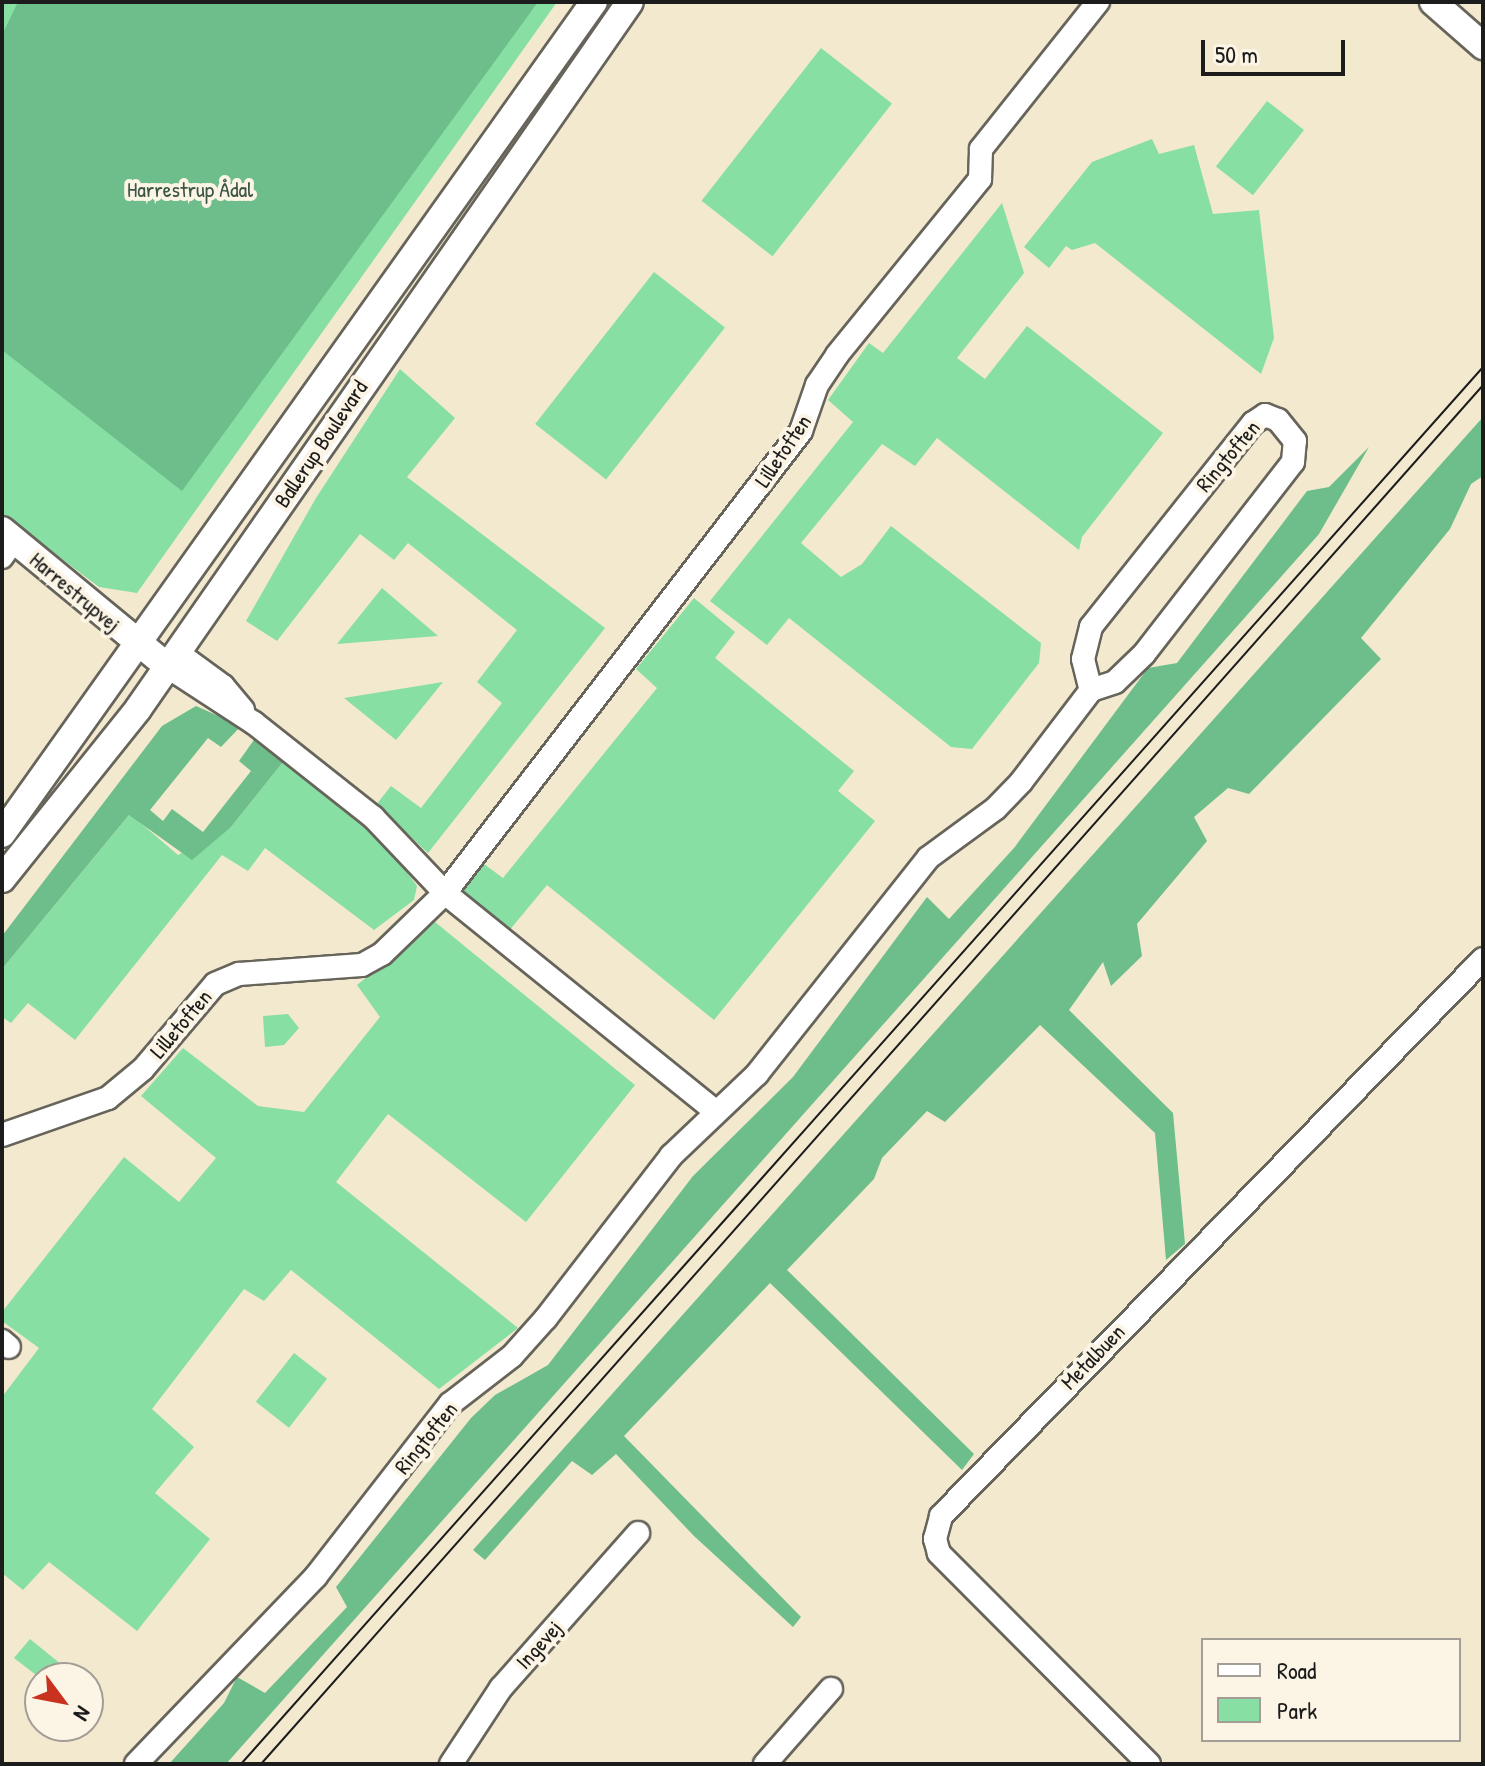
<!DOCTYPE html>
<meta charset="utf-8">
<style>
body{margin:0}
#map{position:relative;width:1485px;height:1766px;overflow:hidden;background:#f3e9cf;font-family:"Patrick Hand",sans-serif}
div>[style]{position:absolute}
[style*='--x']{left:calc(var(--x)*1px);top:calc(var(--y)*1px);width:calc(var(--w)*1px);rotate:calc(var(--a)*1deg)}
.green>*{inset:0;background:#87dfa4;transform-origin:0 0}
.forest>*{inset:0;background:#6dbe8a}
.roads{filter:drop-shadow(2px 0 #67645b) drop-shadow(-2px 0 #67645b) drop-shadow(0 2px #67645b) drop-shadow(0 -2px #67645b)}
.minor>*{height:22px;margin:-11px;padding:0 11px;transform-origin:11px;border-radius:11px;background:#fff}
.tertiary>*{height:26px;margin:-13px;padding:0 13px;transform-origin:13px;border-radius:13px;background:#fff}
.tram>*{height:2px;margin:-1px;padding:0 1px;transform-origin:1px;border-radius:1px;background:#1c1c1c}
span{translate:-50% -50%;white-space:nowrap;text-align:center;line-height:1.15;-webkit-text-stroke:8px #fcf5e5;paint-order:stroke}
.park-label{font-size:22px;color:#3c5645}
.street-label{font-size:22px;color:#1c1c1c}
.frame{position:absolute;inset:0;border:4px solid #1c1c1c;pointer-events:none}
.legend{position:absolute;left:1201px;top:1638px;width:260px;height:104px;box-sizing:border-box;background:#fcf5e5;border:2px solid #a29e95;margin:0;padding:10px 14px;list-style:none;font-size:24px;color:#1c1c1c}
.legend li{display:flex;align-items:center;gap:16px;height:40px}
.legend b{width:40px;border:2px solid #a29e95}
.north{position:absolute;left:24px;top:1662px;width:80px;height:80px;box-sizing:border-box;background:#fcf5e5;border:2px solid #a29e95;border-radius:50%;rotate:122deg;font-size:22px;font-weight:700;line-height:32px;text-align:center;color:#1c1c1c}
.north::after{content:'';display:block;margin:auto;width:28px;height:36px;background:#c8321e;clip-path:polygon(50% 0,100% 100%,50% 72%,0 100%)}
.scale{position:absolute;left:1201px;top:40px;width:144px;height:36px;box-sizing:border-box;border:4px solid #1c1c1c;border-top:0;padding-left:10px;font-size:24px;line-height:28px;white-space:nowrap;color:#1c1c1c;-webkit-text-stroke:6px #fcf5e5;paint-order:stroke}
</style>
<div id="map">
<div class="green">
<div style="clip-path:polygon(2px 2px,557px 2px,137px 593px,99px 587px,2px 514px)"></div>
<div style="left:821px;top:48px;width:90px;height:194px;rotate:38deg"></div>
<div style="left:1267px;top:101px;width:47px;height:83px;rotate:38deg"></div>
<div style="clip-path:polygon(1152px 139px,1159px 154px,1194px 145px,1213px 214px,1259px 210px,1274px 338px,1261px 374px,1095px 243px,1072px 250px,1066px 246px,1049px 268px,1024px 247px,1092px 162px)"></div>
<div style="clip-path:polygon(1002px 203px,1024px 273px,957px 358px,985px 379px,1027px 326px,1163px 433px,1082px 537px,1079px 550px,937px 438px,915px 466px,882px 444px,801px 543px,841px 577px,862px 564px,891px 526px,1041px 643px,1039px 663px,972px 749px,951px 747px,789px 618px,767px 645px,710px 601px,853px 422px,828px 400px,869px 343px,883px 353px)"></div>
<div style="left:654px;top:272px;width:90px;height:193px;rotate:38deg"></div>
<div style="clip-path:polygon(400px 369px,455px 418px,407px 477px,605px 628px,428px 853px,376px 805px,391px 786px,421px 808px,502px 703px,477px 682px,517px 630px,408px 543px,394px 560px,360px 534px,277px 641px,246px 621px,316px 498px)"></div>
<div style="clip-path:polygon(382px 588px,438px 636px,337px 644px)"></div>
<div style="clip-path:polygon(694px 598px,735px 632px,715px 658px,854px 771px,838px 791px,875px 821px,714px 1020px,547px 885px,508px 932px,460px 893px,484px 864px,503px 878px,657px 688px,636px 669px)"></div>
<div style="clip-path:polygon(443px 682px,396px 740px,344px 698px)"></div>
<div style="clip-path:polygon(283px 762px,388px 846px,417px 886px,414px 900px,374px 930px,265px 848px,248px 871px,222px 855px,75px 1040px,28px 1003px,11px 1023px,2px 1017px,2px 969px,130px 814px,178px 855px,231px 827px)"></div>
<div style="clip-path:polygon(435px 922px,635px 1085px,526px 1222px,388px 1114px,336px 1182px,518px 1328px,439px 1389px,291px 1270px,264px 1301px,244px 1289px,152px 1409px,194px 1447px,155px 1493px,210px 1539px,137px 1631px,49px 1562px,23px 1590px,2px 1573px,2px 1397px,39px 1348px,2px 1321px,2px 1312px,124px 1157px,179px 1202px,216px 1158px,141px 1096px,183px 1048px,258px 1106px,304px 1112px,380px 1017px,357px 985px)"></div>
<div style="clip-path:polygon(288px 1014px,299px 1028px,284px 1045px,265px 1047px,263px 1016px)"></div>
<div style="left:294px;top:1353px;width:42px;height:62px;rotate:38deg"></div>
<div style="clip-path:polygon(30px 1639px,78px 1678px,40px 1678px,14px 1658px)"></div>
</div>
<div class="forest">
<div style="clip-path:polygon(18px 2px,538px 2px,182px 491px,2px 350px,2px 35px)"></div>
<div style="clip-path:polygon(1483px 417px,1483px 476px,1471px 484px,1450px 529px,1361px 638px,1381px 659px,1249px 794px,1228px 788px,1194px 817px,1207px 841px,1137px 924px,1142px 956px,1111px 986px,1103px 962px,1069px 1010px,1173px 1113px,1185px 1244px,1166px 1260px,1155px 1133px,1040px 1025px,945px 1122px,927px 1111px,882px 1158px,874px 1179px,787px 1270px,974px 1454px,962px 1470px,770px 1283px,624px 1436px,801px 1617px,793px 1627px,694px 1536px,616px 1454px,592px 1475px,572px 1461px,485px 1560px,473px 1550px)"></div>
<div style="clip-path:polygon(1369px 447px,1319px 534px,226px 1764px,169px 1764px,224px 1703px,237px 1677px,265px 1693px,347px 1607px,336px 1587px,471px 1418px,495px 1395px,548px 1365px,693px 1176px,793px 1077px,927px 897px,949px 919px,1014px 848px,1148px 668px,1177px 663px,1307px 491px,1329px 487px)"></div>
<div style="clip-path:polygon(196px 706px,241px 726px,221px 747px,208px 738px,150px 810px,163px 821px,172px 809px,203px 832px,251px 771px,239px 761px,256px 737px,283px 762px,231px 827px,192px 860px,129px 815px,2px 969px,2px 936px,162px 726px)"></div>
</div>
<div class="roads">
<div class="minor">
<div style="--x:2;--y:557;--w:21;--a:-55"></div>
<div style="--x:178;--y:653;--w:56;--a:36.3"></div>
<div style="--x:223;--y:686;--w:31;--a:50"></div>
<div style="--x:168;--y:667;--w:103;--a:33.1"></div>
<div style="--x:254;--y:723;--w:152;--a:38.3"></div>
<div style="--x:373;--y:817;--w:105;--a:46.5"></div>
<div style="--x:445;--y:893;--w:348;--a:38.9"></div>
<div style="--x:2;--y:1135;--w:112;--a:-19.2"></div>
<div style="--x:108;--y:1098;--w:45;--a:-39.6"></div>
<div style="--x:143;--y:1069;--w:111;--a:-49.7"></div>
<div style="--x:215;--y:984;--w:26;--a:-23"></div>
<div style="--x:239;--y:974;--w:123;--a:-4.2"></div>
<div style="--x:362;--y:965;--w:23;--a:-29"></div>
<div style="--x:382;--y:954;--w:88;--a:-44.1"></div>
<div style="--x:445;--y:893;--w:583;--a:-52.38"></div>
<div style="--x:801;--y:431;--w:49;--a:-70.8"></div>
<div style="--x:817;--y:385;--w:36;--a:-56"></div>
<div style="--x:837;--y:355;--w:227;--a:-50.9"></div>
<div style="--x:980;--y:179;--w:30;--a:-88"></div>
<div style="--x:981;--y:149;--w:188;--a:-51.5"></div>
<div style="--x:2;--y:1341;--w:9;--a:41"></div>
<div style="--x:136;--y:1764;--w:260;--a:-46.2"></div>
<div style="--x:316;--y:1576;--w:218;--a:-52.1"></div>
<div style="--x:450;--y:1404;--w:78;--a:-37.7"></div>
<div style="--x:512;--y:1356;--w:51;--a:-48.2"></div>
<div style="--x:546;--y:1318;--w:205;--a:-52.3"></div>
<div style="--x:671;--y:1156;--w:119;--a:-43.6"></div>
<div style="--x:757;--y:1074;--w:275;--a:-51.6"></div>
<div style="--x:928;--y:858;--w:84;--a:-36.3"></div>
<div style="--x:996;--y:808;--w:36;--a:-46"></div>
<div style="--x:1021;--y:782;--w:116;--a:-52.7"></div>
<div style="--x:1091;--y:690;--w:25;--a:-18"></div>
<div style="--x:1115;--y:682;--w:40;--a:-44"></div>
<div style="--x:1144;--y:654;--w:243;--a:-52.2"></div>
<div style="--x:1293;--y:462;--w:21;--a:-85"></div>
<div style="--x:1295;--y:441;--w:27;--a:-129"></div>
<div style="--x:1278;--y:420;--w:14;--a:-159"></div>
<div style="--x:1265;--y:415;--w:14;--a:146"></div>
<div style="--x:1253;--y:423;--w:260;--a:128.5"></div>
<div style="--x:1091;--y:627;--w:33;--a:104"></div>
<div style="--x:1083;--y:659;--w:32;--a:76"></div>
<div style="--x:451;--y:1764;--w:91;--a:-56.7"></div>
<div style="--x:501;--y:1688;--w:207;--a:-48.5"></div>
<div style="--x:765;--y:1764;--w:100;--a:-48.7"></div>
<div style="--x:1149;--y:1764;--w:298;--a:-134.9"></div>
<div style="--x:939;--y:1553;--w:15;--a:-106"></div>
<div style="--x:935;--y:1539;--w:24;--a:-75"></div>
<div style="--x:941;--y:1516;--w:777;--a:-45.78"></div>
</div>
<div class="tertiary">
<div style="--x:1433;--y:2;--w:67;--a:41.3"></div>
<div style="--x:2;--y:530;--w:215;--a:39.5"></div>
<div style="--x:2;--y:834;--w:1021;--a:-54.57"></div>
<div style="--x:2;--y:879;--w:218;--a:-51.3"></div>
<div style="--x:138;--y:709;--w:861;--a:-55.17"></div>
</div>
</div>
<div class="tram">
<div style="--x:241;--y:1764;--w:1869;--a:-48.36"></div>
<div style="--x:261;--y:1764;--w:1843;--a:-48.45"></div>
</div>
<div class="park-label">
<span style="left:190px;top:190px">Harrestrup Ådal</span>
</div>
<div class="street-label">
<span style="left:321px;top:444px;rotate:-56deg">Ballerup Boulevard</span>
<span style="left:783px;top:451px;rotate:-56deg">Lilletoften</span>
<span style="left:1228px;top:456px;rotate:-50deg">Ringtoften</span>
<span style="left:75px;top:592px;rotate:40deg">Harrestrupvej</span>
<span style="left:181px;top:1024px;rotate:-50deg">Lilletoften</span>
<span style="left:1093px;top:1357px;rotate:-46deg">Metalbuen</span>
<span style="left:426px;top:1438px;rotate:-51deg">Ringtoften</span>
<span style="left:539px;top:1645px;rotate:-48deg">Ingevej</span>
</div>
<div class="frame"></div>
<ul class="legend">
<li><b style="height:10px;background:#fff"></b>Road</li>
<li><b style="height:22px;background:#87dfa4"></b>Park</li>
</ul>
<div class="north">N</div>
<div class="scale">50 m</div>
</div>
